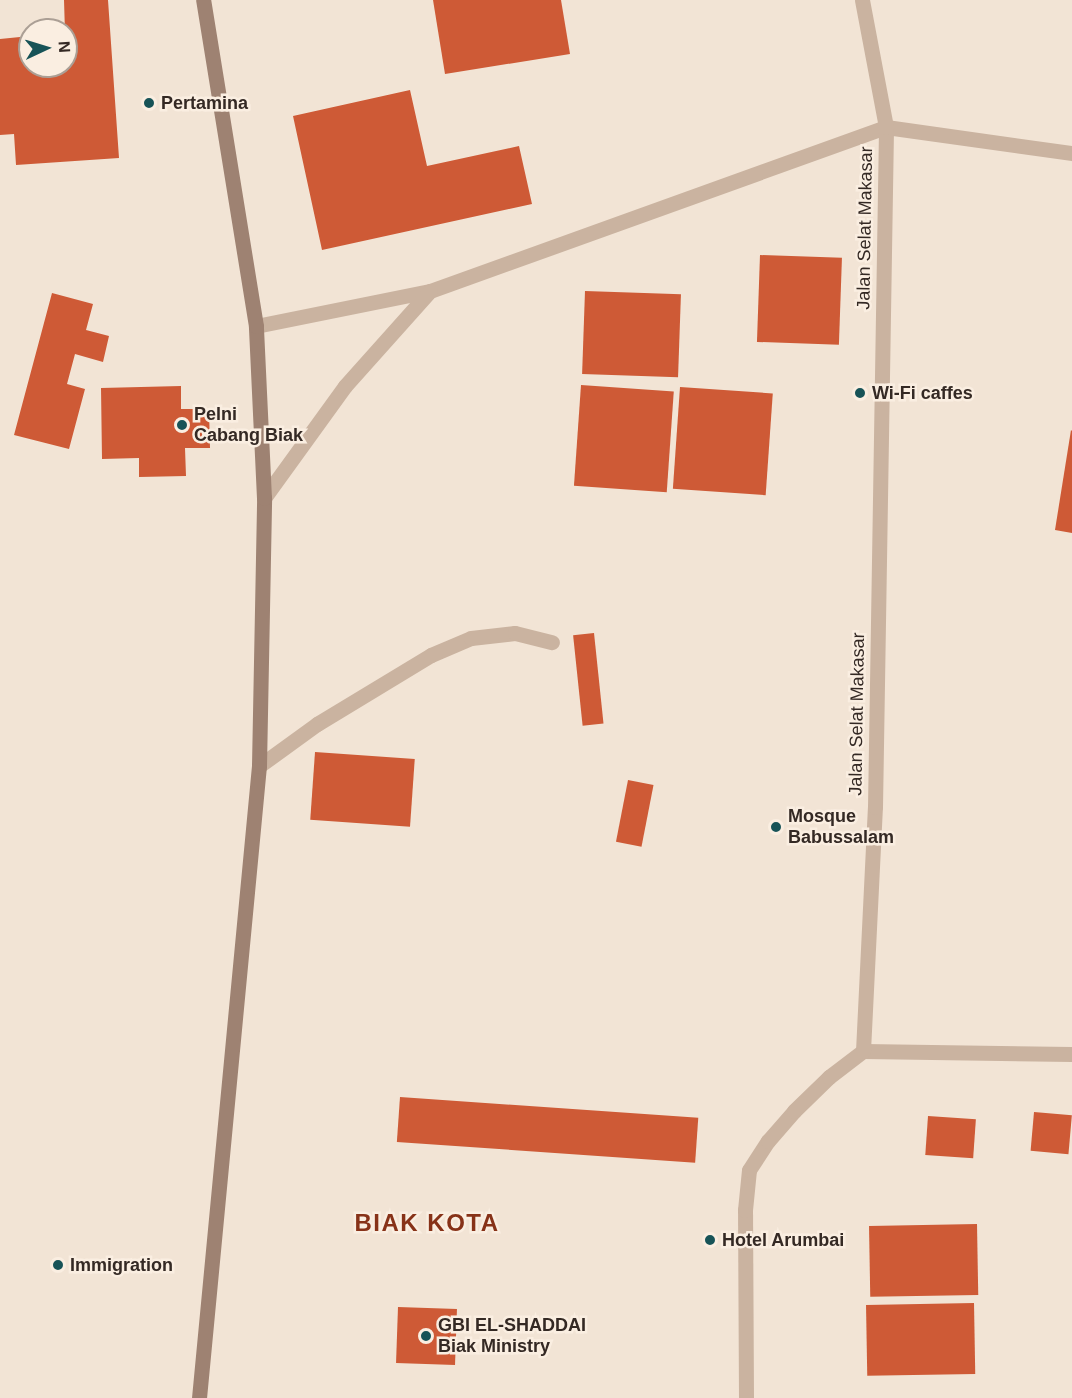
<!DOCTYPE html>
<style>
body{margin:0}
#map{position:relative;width:1072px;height:1398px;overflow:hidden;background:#f2e4d5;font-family:Helvetica,sans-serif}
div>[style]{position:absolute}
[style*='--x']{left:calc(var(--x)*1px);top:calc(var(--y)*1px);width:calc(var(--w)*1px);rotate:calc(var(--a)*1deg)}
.building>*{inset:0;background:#ce5a36;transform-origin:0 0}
.minor>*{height:15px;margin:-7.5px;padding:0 7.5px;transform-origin:7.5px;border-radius:7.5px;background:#cab3a0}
.secondary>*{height:15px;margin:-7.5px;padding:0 7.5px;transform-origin:7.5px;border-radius:7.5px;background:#9e8272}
.dots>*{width:16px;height:16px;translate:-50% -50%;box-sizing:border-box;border:3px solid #faeee1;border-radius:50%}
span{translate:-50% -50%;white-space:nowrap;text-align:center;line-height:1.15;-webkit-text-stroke:5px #faeee1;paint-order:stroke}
.poi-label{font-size:18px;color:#342924;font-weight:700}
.left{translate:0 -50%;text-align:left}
.street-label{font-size:18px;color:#342924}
.district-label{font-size:24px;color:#873218;font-weight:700;letter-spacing:1.5px}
.north{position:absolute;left:18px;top:18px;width:60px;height:60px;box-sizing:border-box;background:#faeee1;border:2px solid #ab9f95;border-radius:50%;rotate:86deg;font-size:16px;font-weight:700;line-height:24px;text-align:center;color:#342924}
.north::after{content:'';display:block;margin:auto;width:21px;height:27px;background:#175357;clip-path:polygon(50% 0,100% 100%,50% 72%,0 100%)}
</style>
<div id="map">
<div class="building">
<div style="clip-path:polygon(64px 0,108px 0,119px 158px,16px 165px,14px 134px,0 135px,0 39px,30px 36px,30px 66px,66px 66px)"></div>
<div style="clip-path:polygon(433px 0,561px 0,570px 54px,445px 74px)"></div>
<div style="clip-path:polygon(410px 90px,427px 166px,519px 146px,532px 204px,322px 250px,293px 116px)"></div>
<div style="left:760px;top:255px;width:82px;height:87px;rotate:2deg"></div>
<div style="left:585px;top:291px;width:96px;height:83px;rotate:2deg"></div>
<div style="clip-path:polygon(52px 293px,93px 304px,86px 330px,109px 336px,103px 362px,75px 354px,67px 384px,85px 389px,69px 449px,14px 435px)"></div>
<div style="left:581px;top:385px;width:93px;height:101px;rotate:4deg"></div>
<div style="clip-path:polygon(181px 386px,181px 409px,209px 409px,210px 448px,185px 448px,186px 476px,139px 477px,139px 458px,102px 459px,101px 388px)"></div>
<div style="left:680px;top:387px;width:93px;height:102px;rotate:4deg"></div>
<div style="clip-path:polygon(1071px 430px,1072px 431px,1072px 533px,1055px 530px)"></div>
<div style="left:594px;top:633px;width:91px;height:21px;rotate:84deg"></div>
<div style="left:315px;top:752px;width:100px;height:68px;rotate:4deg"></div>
<div style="left:628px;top:780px;width:26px;height:63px;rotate:11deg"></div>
<div style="left:400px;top:1097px;width:299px;height:45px;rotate:4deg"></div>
<div style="left:1034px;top:1112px;width:38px;height:39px;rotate:5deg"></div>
<div style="left:928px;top:1116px;width:48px;height:39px;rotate:4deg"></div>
<div style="left:977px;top:1224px;width:71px;height:108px;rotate:89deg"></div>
<div style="left:974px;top:1303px;width:71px;height:108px;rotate:89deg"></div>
<div style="left:398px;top:1307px;width:59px;height:56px;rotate:2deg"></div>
</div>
<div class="minor">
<div style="--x:256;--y:326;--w:177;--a:-11.4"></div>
<div style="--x:430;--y:291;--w:485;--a:-19.8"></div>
<div style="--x:886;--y:127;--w:188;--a:8"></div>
<div style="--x:264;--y:498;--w:138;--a:-54.1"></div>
<div style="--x:345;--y:386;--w:127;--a:-48.2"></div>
<div style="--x:259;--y:766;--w:72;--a:-35.9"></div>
<div style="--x:317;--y:724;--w:133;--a:-31.2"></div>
<div style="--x:431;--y:655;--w:43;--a:-23"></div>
<div style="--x:471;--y:638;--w:44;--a:-6.5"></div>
<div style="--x:515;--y:633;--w:38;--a:14"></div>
<div style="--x:863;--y:1051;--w:209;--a:0.8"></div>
<div style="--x:746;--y:1398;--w:188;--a:-90.3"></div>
<div style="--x:745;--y:1210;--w:40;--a:-84.3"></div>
<div style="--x:749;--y:1170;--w:35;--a:-57"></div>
<div style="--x:768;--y:1141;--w:40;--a:-49"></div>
<div style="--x:794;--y:1111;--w:49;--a:-44.2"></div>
<div style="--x:829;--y:1077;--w:43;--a:-37.4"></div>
<div style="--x:863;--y:1051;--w:244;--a:-87.2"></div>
<div style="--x:875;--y:807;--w:680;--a:-89.07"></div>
<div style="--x:886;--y:127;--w:129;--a:-100.7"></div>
</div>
<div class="secondary">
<div style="--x:199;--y:1398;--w:635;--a:-84.58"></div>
<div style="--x:259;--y:766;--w:268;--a:-88.9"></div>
<div style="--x:264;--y:498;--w:172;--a:-92.7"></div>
<div style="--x:256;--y:326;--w:330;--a:-99.2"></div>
</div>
<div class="dots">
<div style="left:149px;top:103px;background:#175357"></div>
<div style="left:860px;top:393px;background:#175357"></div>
<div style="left:182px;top:425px;background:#175357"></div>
<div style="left:776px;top:827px;background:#175357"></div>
<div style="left:710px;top:1240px;background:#175357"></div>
<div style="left:58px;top:1265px;background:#175357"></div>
<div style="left:426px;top:1336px;background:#175357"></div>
</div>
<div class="poi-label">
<span class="left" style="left:161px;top:103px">Pertamina</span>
<span class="left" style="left:872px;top:393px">Wi-Fi caffes</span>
<span class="left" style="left:194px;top:425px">Pelni<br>Cabang Biak</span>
<span class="left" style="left:788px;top:827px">Mosque<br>Babussalam</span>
<span class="left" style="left:722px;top:1240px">Hotel Arumbai</span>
<span class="left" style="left:70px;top:1265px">Immigration</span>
<span class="left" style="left:438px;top:1336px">GBI EL-SHADDAI<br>Biak Ministry</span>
</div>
<div class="street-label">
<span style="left:865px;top:228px;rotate:-89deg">Jalan Selat Makasar</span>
<span style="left:857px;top:714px;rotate:-89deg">Jalan Selat Makasar</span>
</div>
<div class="district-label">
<span style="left:427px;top:1223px">BIAK KOTA</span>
</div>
<div class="north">N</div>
</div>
